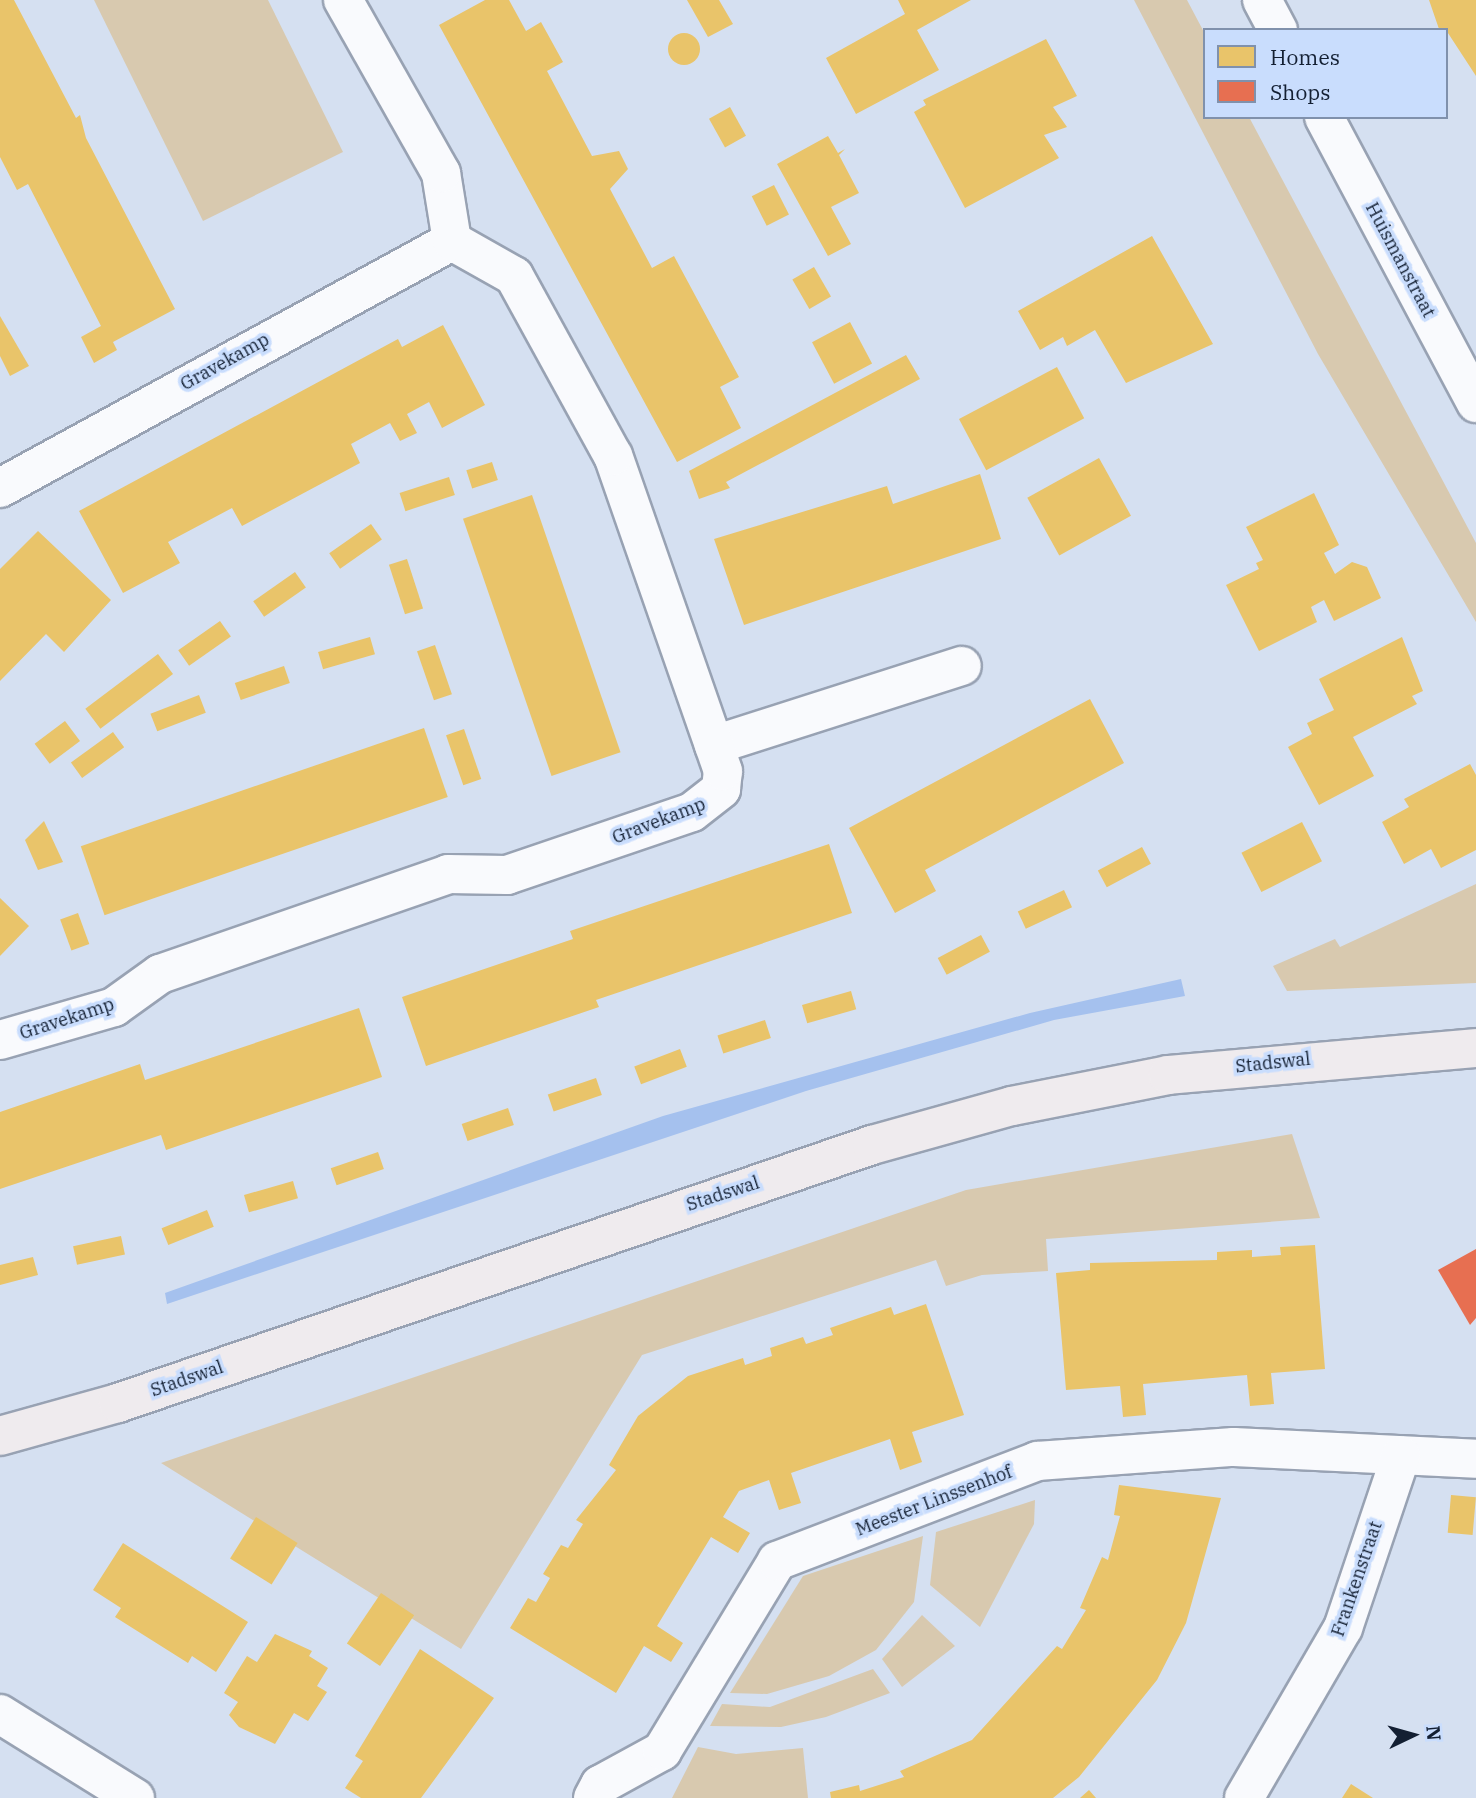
<!DOCTYPE html>
<style>
body{margin:0}
#map{position:relative;width:1476px;height:1798px;overflow:hidden;background:#d5e0f1;font-family:"IBM Plex Serif",serif}
div>[style]{position:absolute}
[style*='--x']{left:calc(var(--x)*1px);top:calc(var(--y)*1px);width:calc(var(--w)*1px);rotate:calc(var(--a)*1deg)}
.green>*{inset:0;background:#d8c9af}
.water>*{inset:0;background:#a5c1ee}
.homes>*{inset:0;background:#e9c46a;transform-origin:0 0}
.round{border-radius:50%}
.shops>*{inset:0;background:#e76f51}
.roads{filter:drop-shadow(2px 0 #98a2b3) drop-shadow(-2px 0 #98a2b3) drop-shadow(0 2px #98a2b3) drop-shadow(0 -2px #98a2b3)}
.minor>*{height:38px;margin:-19px;padding:0 19px;transform-origin:19px;border-radius:19px;background:#f9fafd}
.major>*{height:38px;margin:-19px;padding:0 19px;transform-origin:19px;border-radius:19px;background:#efebee}
span{translate:-50% -50%;white-space:nowrap;text-align:center;line-height:1.15;-webkit-text-stroke:7px #c9ddfd;paint-order:stroke}
.street-label{font-size:18px;color:#131f32}
.legend{position:absolute;left:1203px;top:28px;width:245px;height:91px;box-sizing:border-box;background:#c9ddfd;border:2px solid #8091ac;margin:0;padding:9px 12px;list-style:none;font-size:21px;color:#131f32}
.legend li{display:flex;align-items:center;gap:14px;height:35px}
.legend b{width:35px;border:2px solid #8091ac}
.north{position:absolute;left:1378px;top:1700px;width:70px;height:70px;-webkit-text-stroke:5px #c9ddfd;paint-order:stroke;rotate:85deg;font-size:19px;font-weight:700;line-height:28px;text-align:center;color:#131f32}
.north::after{content:'';display:block;margin:auto;width:24px;height:32px;background:#131f32;clip-path:polygon(50% 0,100% 100%,50% 72%,0 100%)}
</style>
<div id="map">
<div class="green">
<div style="clip-path:polygon(94px 0,268px 0,343px 152px,203px 221px)"></div>
<div style="clip-path:polygon(1134px 0,1187px 0,1205px 34px,1205px 117px,1249px 117px,1476px 543px,1476px 622px,1318px 354px)"></div>
<div style="clip-path:polygon(1476px 884px,1476px 983px,1287px 991px,1273px 966px,1335px 939px,1340px 947px)"></div>
<div style="clip-path:polygon(1292px 1134px,1320px 1218px,1046px 1239px,1048px 1271px,982px 1275px,946px 1286px,936px 1260px,642px 1355px,461px 1649px,161px 1463px,966px 1190px)"></div>
<div style="clip-path:polygon(1035px 1500px,1034px 1524px,980px 1627px,930px 1585px,936px 1532px)"></div>
<div style="clip-path:polygon(923px 1536px,914px 1602px,876px 1650px,829px 1676px,767px 1694px,730px 1693px,803px 1576px)"></div>
<div style="clip-path:polygon(922px 1615px,955px 1646px,902px 1687px,882px 1659px)"></div>
<div style="clip-path:polygon(873px 1669px,890px 1693px,826px 1717px,781px 1727px,710px 1726px,722px 1704px,770px 1707px)"></div>
<div style="clip-path:polygon(698px 1747px,736px 1754px,803px 1748px,808px 1798px,672px 1798px)"></div>
</div>
<div class="water">
<div style="clip-path:polygon(1181px 979px,1185px 996px,1054px 1020px,806px 1091px,167px 1304px,165px 1293px,663px 1116px,1030px 1013px)"></div>
</div>
<div class="homes">
<div style="clip-path:polygon(0 0,14px 0,76px 118px,80px 115px,86px 138px,175px 309px,113px 342px,117px 350px,94px 363px,81px 337px,101px 326px,28px 184px,17px 190px,0 157px)"></div>
<div style="clip-path:polygon(485px 0,509px 0,526px 31px,541px 22px,563px 62px,547px 71px,592px 156px,619px 151px,628px 169px,610px 189px,652px 268px,674px 256px,739px 377px,720px 387px,741px 428px,677px 462px,439px 25px)"></div>
<div style="clip-path:polygon(687px 0,719px 0,733px 24px,708px 37px)"></div>
<div style="clip-path:polygon(898px 0,971px 0,917px 30px,939px 70px,856px 114px,826px 58px,905px 14px)"></div>
<div style="clip-path:polygon(1429px 0,1476px 0,1476px 76px,1446px 30px,1439px 29px)"></div>
<div class="round" style="left:668px;top:33px;width:32px;height:32px"></div>
<div style="clip-path:polygon(1046px 39px,1077px 96px,1053px 107px,1067px 127px,1044px 135px,1059px 158px,965px 208px,914px 112px,926px 105px,923px 100px)"></div>
<div style="left:730px;top:107px;width:33px;height:24px;rotate:61deg"></div>
<div style="clip-path:polygon(828px 136px,838px 153px,845px 149px,839px 155px,859px 193px,831px 207px,851px 244px,828px 256px,777px 164px)"></div>
<div style="left:774px;top:185px;width:33px;height:25px;rotate:63deg"></div>
<div style="clip-path:polygon(1152px 236px,1213px 344px,1126px 383px,1095px 330px,1067px 346px,1063px 337px,1040px 350px,1018px 311px)"></div>
<div style="left:814px;top:267px;width:34px;height:25px;rotate:60deg"></div>
<div style="clip-path:polygon(0 316px,29px 366px,10px 376px,0 356px)"></div>
<div style="left:850px;top:322px;width:47px;height:43px;rotate:62deg"></div>
<div style="clip-path:polygon(443px 325px,485px 405px,442px 428px,429px 402px,407px 414px,417px 433px,400px 441px,390px 423px,351px 444px,360px 463px,242px 526px,232px 508px,168px 542px,180px 563px,123px 593px,79px 511px,398px 339px,402px 347px)"></div>
<div style="clip-path:polygon(906px 355px,920px 379px,726px 482px,730px 488px,699px 499px,689px 471px)"></div>
<div style="left:1057px;top:367px;width:58px;height:111px;rotate:62deg"></div>
<div style="left:1099px;top:458px;width:66px;height:82px;rotate:61deg"></div>
<div style="left:492px;top:462px;width:19px;height:27px;rotate:72deg"></div>
<div style="clip-path:polygon(980px 474px,1001px 539px,744px 625px,714px 539px,887px 486px,893px 504px)"></div>
<div style="left:449px;top:477px;width:19px;height:52px;rotate:72deg"></div>
<div style="clip-path:polygon(1314px 493px,1339px 545px,1324px 553px,1335px 574px,1352px 562px,1367px 567px,1381px 598px,1334px 621px,1324px 600px,1311px 607px,1317px 622px,1259px 651px,1226px 585px,1259px 569px,1256px 563px,1263px 560px,1246px 527px)"></div>
<div style="left:532px;top:495px;width:272px;height:73px;rotate:71deg"></div>
<div style="left:371px;top:524px;width:19px;height:51px;rotate:55deg"></div>
<div style="clip-path:polygon(38px 531px,111px 600px,64px 652px,46px 634px,0 681px,0 569px)"></div>
<div style="left:407px;top:559px;width:52px;height:19px;rotate:72deg"></div>
<div style="left:295px;top:572px;width:19px;height:51px;rotate:55deg"></div>
<div style="left:220px;top:621px;width:19px;height:51px;rotate:55deg"></div>
<div style="left:370px;top:637px;width:18px;height:54px;rotate:74deg"></div>
<div style="clip-path:polygon(1402px 637px,1423px 691px,1412px 696px,1417px 704px,1353px 737px,1374px 776px,1319px 805px,1288px 747px,1312px 734px,1307px 723px,1334px 710px,1319px 679px)"></div>
<div style="left:435px;top:645px;width:52px;height:19px;rotate:71deg"></div>
<div style="left:158px;top:654px;width:25px;height:91px;rotate:53deg"></div>
<div style="left:284px;top:666px;width:18px;height:52px;rotate:71deg"></div>
<div style="left:199px;top:695px;width:19px;height:52px;rotate:69deg"></div>
<div style="clip-path:polygon(1090px 699px,1124px 763px,925px 870px,936px 891px,895px 913px,849px 828px)"></div>
<div style="left:65px;top:721px;width:25px;height:38px;rotate:53deg"></div>
<div style="left:424px;top:728px;width:73px;height:363px;rotate:71deg"></div>
<div style="left:464px;top:729px;width:53px;height:19px;rotate:71deg"></div>
<div style="left:113px;top:732px;width:19px;height:52px;rotate:54deg"></div>
<div style="clip-path:polygon(1470px 764px,1476px 775px,1476px 850px,1441px 868px,1431px 849px,1404px 864px,1382px 822px,1409px 807px,1404px 799px)"></div>
<div style="clip-path:polygon(44px 821px,63px 862px,38px 870px,25px 840px)"></div>
<div style="left:1302px;top:822px;width:44px;height:68px;rotate:63deg"></div>
<div style="clip-path:polygon(829px 844px,852px 913px,596px 1000px,599px 1007px,426px 1066px,402px 997px,573px 939px,570px 931px)"></div>
<div style="left:1142px;top:847px;width:19px;height:50px;rotate:62deg"></div>
<div style="left:1064px;top:890px;width:19px;height:51px;rotate:65deg"></div>
<div style="clip-path:polygon(0 898px,29px 926px,0 956px)"></div>
<div style="left:78px;top:913px;width:33px;height:19px;rotate:70deg"></div>
<div style="left:981px;top:935px;width:19px;height:49px;rotate:62deg"></div>
<div style="left:851px;top:991px;width:19px;height:51px;rotate:74deg"></div>
<div style="clip-path:polygon(359px 1008px,382px 1077px,166px 1150px,161px 1135px,0 1189px,0 1112px,140px 1064px,145px 1080px)"></div>
<div style="left:765px;top:1020px;width:19px;height:50px;rotate:72deg"></div>
<div style="left:680px;top:1049px;width:19px;height:49px;rotate:69deg"></div>
<div style="left:596px;top:1078px;width:18px;height:51px;rotate:71deg"></div>
<div style="left:508px;top:1108px;width:18px;height:49px;rotate:71deg"></div>
<div style="left:378px;top:1152px;width:18px;height:50px;rotate:71deg"></div>
<div style="left:293px;top:1181px;width:18px;height:51px;rotate:74deg"></div>
<div style="left:207px;top:1210px;width:18px;height:49px;rotate:68deg"></div>
<div style="left:121px;top:1236px;width:19px;height:49px;rotate:78deg"></div>
<div style="clip-path:polygon(1315px 1245px,1325px 1369px,1271px 1373px,1274px 1404px,1250px 1406px,1247px 1375px,1143px 1384px,1146px 1415px,1123px 1417px,1120px 1386px,1066px 1390px,1056px 1273px,1090px 1270px,1090px 1263px,1217px 1260px,1217px 1252px,1252px 1250px,1252px 1257px,1281px 1255px,1280px 1247px)"></div>
<div style="clip-path:polygon(33px 1257px,38px 1275px,0 1285px,0 1265px)"></div>
<div style="clip-path:polygon(926px 1304px,964px 1415px,912px 1432px,922px 1462px,900px 1470px,890px 1439px,791px 1473px,801px 1503px,779px 1510px,769px 1480px,739px 1491px,723px 1517px,750px 1533px,738px 1553px,711px 1537px,657px 1626px,683px 1643px,671px 1662px,644px 1646px,616px 1693px,510px 1628px,528px 1598px,536px 1602px,550px 1578px,543px 1574px,561px 1545px,568px 1548px,583px 1524px,576px 1520px,616px 1470px,609px 1465px,638px 1416px,688px 1376px,743px 1358px,745px 1365px,772px 1356px,770px 1348px,803px 1337px,806px 1344px,833px 1335px,830px 1328px,891px 1307px,894px 1315px)"></div>
<div style="clip-path:polygon(1119px 1485px,1221px 1498px,1186px 1623px,1157px 1680px,1079px 1777px,1053px 1798px,831px 1798px,830px 1792px,859px 1785px,860px 1791px,904px 1777px,900px 1771px,972px 1740px,1057px 1646px,1062px 1649px,1086px 1610px,1080px 1608px,1102px 1557px,1108px 1560px,1120px 1516px,1114px 1515px)"></div>
<div style="left:1451px;top:1495px;width:25px;height:38px;rotate:5deg"></div>
<div style="left:256px;top:1517px;width:49px;height:49px;rotate:32deg"></div>
<div style="clip-path:polygon(123px 1543px,248px 1622px,216px 1672px,192px 1656px,188px 1663px,115px 1617px,121px 1608px,93px 1590px)"></div>
<div style="left:381px;top:1593px;width:40px;height:61px;rotate:34deg"></div>
<div style="clip-path:polygon(275px 1634px,312px 1651px,309px 1656px,328px 1668px,317px 1686px,327px 1692px,308px 1721px,294px 1713px,275px 1744px,239px 1727px,229px 1715px,238px 1702px,224px 1693px,247px 1656px,257px 1662px)"></div>
<div style="clip-path:polygon(420px 1649px,494px 1698px,421px 1798px,361px 1798px,345px 1788px,363px 1761px,355px 1756px)"></div>
<div style="clip-path:polygon(1351px 1784px,1373px 1798px,1342px 1798px)"></div>
<div style="clip-path:polygon(1089px 1790px,1096px 1798px,1080px 1798px)"></div>
</div>
<div class="shops">
<div style="clip-path:polygon(1476px 1249px,1476px 1318px,1470px 1325px,1438px 1270px)"></div>
</div>
<div class="roads">
<div class="minor">
<div style="--x:1262;--y:0;--w:34;--a:62"></div>
<div style="--x:1324;--y:117;--w:324;--a:62"></div>
<div style="--x:0;--y:488;--w:515;--a:-28.65"></div>
<div style="--x:714;--y:745;--w:260;--a:-17.7"></div>
<div style="--x:0;--y:1040;--w:119;--a:-16.1"></div>
<div style="--x:114;--y:1007;--w:57;--a:-35.7"></div>
<div style="--x:160;--y:974;--w:305;--a:-19.1"></div>
<div style="--x:448;--y:874;--w:59;--a:1"></div>
<div style="--x:507;--y:875;--w:195;--a:-18.8"></div>
<div style="--x:692;--y:812;--w:37;--a:-38"></div>
<div style="--x:721;--y:789;--w:18;--a:-84"></div>
<div style="--x:723;--y:771;--w:334;--a:-109.2"></div>
<div style="--x:613;--y:456;--w:205;--a:-118.8"></div>
<div style="--x:514;--y:276;--w:71;--a:-150.6"></div>
<div style="--x:452;--y:241;--w:69;--a:-99.2"></div>
<div style="--x:441;--y:173;--w:199;--a:-119.5"></div>
<div style="--x:0;--y:1714;--w:159;--a:31.9"></div>
<div style="--x:593;--y:1798;--w:15;--a:-62"></div>
<div style="--x:600;--y:1785;--w:71;--a:-28.7"></div>
<div style="--x:662;--y:1751;--w:222;--a:-58.8"></div>
<div style="--x:777;--y:1561;--w:279;--a:-21"></div>
<div style="--x:1037;--y:1461;--w:197;--a:-4.1"></div>
<div style="--x:1234;--y:1447;--w:242;--a:2.8"></div>
<div style="--x:1244;--y:1798;--w:197;--a:-59.8"></div>
<div style="--x:1343;--y:1628;--w:182;--a:-71.4"></div>
</div>
<div class="major">
<div style="--x:0;--y:1436;--w:123;--a:-15.6"></div>
<div style="--x:118;--y:1403;--w:797;--a:-18.89"></div>
<div style="--x:872;--y:1145;--w:145;--a:-15.6"></div>
<div style="--x:1012;--y:1106;--w:159;--a:-11.2"></div>
<div style="--x:1168;--y:1075;--w:309;--a:-5"></div>
</div>
</div>
<div class="street-label">
<span style="left:1400px;top:260px;rotate:62deg">Huismanstraat</span>
<span style="left:225px;top:362px;rotate:-29deg">Gravekamp</span>
<span style="left:659px;top:821px;rotate:-21deg">Gravekamp</span>
<span style="left:67px;top:1019px;rotate:-18deg">Gravekamp</span>
<span style="left:1273px;top:1063px;rotate:-6deg">Stadswal</span>
<span style="left:723px;top:1194px;rotate:-18deg">Stadswal</span>
<span style="left:187px;top:1379px;rotate:-19deg">Stadswal</span>
<span style="left:934px;top:1501px;rotate:-21deg">Meester Linssenhof</span>
<span style="left:1357px;top:1579px;rotate:-71deg">Frankenstraat</span>
</div>
<ul class="legend">
<li><b style="height:19px;background:#e9c46a"></b>Homes</li>
<li><b style="height:19px;background:#e76f51"></b>Shops</li>
</ul>
<div class="north">N</div>
</div>
